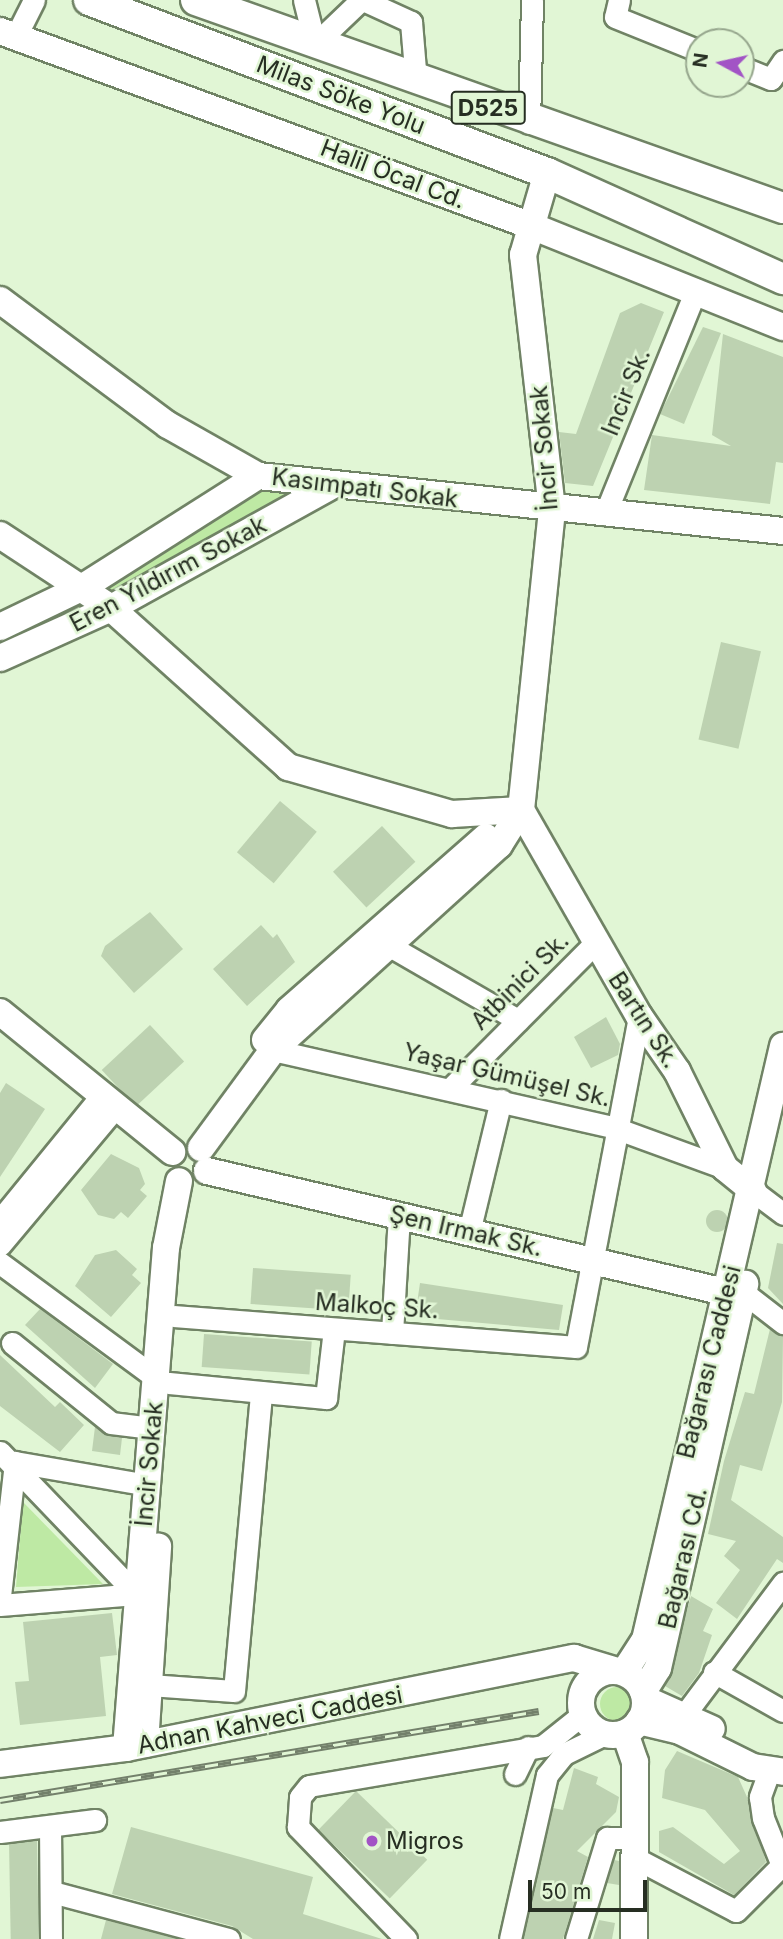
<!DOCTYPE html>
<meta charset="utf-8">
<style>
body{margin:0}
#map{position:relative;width:783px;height:1939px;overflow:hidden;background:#e1f6d5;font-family:Inter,sans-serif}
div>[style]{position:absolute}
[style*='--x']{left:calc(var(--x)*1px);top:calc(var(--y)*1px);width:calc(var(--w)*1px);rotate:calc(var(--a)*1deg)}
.green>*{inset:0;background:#bee9a4}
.round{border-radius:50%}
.building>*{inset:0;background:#bdd2b1;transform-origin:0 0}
.roads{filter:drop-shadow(2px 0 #708365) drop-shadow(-2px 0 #708365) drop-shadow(0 2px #708365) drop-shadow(0 -2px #708365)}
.minor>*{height:21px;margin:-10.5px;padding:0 10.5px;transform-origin:10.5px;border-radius:10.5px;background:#fff}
.major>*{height:26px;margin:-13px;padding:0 13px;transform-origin:13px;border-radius:13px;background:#fff}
.major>.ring{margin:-13px;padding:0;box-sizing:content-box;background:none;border:26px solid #fff;border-radius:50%}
.highway>*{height:30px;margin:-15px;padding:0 15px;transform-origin:15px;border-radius:15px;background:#fff}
.rail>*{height:7px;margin-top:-3.5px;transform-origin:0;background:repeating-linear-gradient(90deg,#e1f6d5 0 13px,#73806b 0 26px);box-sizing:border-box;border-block:2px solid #73806b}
.dots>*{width:19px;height:19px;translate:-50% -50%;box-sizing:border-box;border:4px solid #e1f6d5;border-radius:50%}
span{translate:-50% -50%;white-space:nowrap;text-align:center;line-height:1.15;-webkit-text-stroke:5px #e1f6d5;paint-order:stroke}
.shield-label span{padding:2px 5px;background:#e1f6d5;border:2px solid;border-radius:5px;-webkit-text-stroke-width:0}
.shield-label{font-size:23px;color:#262e22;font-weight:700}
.street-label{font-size:24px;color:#262e22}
.poi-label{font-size:24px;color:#262e22}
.left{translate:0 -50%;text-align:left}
.north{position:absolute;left:685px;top:28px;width:70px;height:70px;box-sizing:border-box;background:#e1f6d5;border:2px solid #96a68d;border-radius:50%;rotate:278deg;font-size:19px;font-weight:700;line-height:28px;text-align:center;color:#262e22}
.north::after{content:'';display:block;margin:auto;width:24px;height:32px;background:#a254c5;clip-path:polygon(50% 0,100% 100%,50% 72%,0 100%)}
.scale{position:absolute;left:528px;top:1880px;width:119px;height:32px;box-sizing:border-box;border:4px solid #262e22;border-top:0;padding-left:9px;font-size:21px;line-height:24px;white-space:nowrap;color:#262e22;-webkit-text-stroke:5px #e1f6d5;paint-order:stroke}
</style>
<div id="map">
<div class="green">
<div style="clip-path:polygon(258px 476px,333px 485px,0 658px,0 627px)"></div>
<div style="clip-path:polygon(23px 1502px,103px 1584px,16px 1587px)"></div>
<div class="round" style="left:600px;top:1687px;width:34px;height:34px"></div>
</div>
<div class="building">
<div style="clip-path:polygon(641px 303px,664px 312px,593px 486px,565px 483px,559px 432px,576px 434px,620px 313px)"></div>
<div style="clip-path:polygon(703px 327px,721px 333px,684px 424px,660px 414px)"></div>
<div style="clip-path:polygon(723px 334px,783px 357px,783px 463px,776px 462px,770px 504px,644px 490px,652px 435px,731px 446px,712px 435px)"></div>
<div style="left:721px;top:642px;width:41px;height:100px;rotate:13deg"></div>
<div style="left:280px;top:801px;width:48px;height:67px;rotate:40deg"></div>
<div style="left:382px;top:826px;width:49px;height:67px;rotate:47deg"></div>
<div style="clip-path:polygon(150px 912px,183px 949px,134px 993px,101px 956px,105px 946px)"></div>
<div style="clip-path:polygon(261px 925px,273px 938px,277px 934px,295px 962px,247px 1006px,213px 969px)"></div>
<div style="clip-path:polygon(606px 1017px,620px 1044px,618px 1055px,591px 1068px,574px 1037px)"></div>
<div style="left:150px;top:1025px;width:50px;height:66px;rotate:47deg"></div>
<div style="clip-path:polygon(6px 1083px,45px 1109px,0 1177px,0 1093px)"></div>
<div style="clip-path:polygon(111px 1154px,139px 1168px,145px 1184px,140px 1190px,147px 1196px,128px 1218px,121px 1212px,114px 1219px,98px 1215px,81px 1190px)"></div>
<div class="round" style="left:706px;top:1210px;width:22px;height:22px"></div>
<div style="clip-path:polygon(777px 1243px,783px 1244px,783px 1304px,768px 1288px)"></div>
<div style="clip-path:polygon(116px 1250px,137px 1269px,132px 1275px,141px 1283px,111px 1317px,75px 1286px,95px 1255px)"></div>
<div style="left:253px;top:1268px;width:98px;height:36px;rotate:4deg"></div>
<div style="clip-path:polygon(420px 1283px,563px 1305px,559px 1330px,415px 1317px)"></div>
<div style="clip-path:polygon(40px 1309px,113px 1364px,95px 1388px,25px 1325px)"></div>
<div style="clip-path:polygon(770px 1329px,783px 1336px,782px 1402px,762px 1471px,740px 1465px,731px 1500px,783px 1537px,783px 1563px,777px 1559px,737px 1619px,716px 1603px,740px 1570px,724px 1556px,736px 1541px,708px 1534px,724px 1461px,745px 1392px,754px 1394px)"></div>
<div style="left:204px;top:1334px;width:108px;height:33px;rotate:4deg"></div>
<div style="clip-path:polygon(0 1355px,55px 1407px,60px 1402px,84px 1425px,60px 1452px,0 1406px)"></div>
<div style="clip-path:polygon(95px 1427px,122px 1438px,120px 1455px,92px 1451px)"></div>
<div style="clip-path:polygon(691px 1596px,713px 1609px,703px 1631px,712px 1635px,699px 1673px,682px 1696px,665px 1686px)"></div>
<div style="clip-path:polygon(112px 1613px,117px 1655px,100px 1657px,106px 1716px,20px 1725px,15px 1682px,29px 1681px,23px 1622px)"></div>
<div style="clip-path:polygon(677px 1751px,738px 1777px,747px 1797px,766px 1862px,734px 1895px,659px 1852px,659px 1831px,673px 1827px,724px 1864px,740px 1851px,705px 1810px,662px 1798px,665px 1770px)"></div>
<div style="clip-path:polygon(574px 1768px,598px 1777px,596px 1784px,619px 1797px,616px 1812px,577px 1851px,588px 1857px,563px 1939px,523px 1939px,553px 1808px,563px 1810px)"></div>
<div style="left:356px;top:1791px;width:99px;height:54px;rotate:44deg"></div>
<div style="clip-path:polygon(131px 1827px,313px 1877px,303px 1914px,382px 1939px,253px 1939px,232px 1926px,112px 1894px)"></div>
<div style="left:37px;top:1841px;width:98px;height:28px;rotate:89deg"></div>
<div style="clip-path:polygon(614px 1860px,619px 1861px,619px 1885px,607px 1883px)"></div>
<div style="clip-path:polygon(106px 1920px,178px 1939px,101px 1939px)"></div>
<div style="clip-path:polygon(599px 1920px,615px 1923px,612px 1939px,593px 1939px)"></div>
</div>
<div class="roads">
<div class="minor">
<div style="--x:304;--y:0;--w:45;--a:76"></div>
<div style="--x:315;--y:44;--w:64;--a:-43.7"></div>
<div style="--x:363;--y:0;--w:53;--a:24.6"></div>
<div style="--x:411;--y:22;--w:60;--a:85.2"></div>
<div style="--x:619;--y:0;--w:17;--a:103"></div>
<div style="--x:615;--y:17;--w:91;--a:22"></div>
<div style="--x:16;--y:36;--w:40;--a:-63.4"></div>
<div style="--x:741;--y:67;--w:32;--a:22"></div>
<div style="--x:771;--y:79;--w:22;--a:-56"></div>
<div style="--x:529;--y:123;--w:123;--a:-88.6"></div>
<div style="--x:605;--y:514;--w:242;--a:-67.9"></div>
<div style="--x:388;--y:945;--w:150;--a:30"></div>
<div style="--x:273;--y:1050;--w:351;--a:12.8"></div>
<div style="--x:615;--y:1128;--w:117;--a:20"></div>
<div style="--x:452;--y:1087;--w:204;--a:-45.2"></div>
<div style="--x:753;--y:1191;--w:38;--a:37"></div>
<div style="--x:0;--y:1220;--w:161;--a:-50.8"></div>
<div style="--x:469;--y:1232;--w:136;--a:-76.4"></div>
<div style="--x:0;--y:1245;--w:180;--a:-50"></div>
<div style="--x:0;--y:1263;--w:194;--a:36.4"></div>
<div style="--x:729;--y:1292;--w:14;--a:0"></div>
<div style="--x:743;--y:1292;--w:51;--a:37.8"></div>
<div style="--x:174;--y:1316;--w:403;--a:4.4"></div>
<div style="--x:576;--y:1347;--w:337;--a:-79.2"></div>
<div style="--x:392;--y:1333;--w:118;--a:-86.6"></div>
<div style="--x:12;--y:1343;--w:127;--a:38.9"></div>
<div style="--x:111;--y:1423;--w:41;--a:7"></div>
<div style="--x:169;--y:1383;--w:158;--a:5.5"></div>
<div style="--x:326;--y:1398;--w:69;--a:-83.4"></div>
<div style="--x:0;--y:1452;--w:197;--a:46.2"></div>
<div style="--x:0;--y:1596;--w:135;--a:-83.6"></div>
<div style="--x:15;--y:1462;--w:135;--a:9.8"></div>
<div style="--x:0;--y:1605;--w:136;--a:-4.6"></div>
<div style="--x:714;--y:1672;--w:79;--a:29.5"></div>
<div style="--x:149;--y:1685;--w:85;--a:4"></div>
<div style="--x:234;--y:1691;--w:300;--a:-84.8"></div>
<div style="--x:685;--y:1714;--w:164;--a:-53.2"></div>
<div style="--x:770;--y:1769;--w:30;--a:110"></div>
<div style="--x:760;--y:1797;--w:21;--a:82"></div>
<div style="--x:763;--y:1818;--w:54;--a:68.2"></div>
<div style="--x:515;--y:1774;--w:30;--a:-64"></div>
<div style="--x:50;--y:1826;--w:113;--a:89.5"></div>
<div style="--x:0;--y:1832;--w:96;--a:-7.2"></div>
<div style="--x:635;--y:1858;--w:114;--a:27.7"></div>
<div style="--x:736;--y:1911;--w:64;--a:-45"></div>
<div style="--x:52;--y:1892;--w:183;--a:14.9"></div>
<div style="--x:406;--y:1939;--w:156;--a:-134"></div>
<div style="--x:298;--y:1827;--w:30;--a:-86"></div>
<div style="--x:300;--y:1797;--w:14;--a:-51"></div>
<div style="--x:309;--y:1786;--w:237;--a:-9.7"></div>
<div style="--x:543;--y:1746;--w:51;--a:-38.7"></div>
<div style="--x:510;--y:1939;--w:168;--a:-77.3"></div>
<div style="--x:547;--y:1775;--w:27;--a:-51"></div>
<div style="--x:564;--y:1754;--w:46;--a:-26"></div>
<div style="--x:576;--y:1939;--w:106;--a:-72.9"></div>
<div style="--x:607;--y:1838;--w:29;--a:0"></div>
</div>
<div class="major">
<div style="--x:0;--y:31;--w:563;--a:20.14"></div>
<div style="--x:529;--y:225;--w:274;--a:21.9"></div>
<div style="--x:0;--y:300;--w:209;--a:36.7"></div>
<div style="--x:168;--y:425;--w:103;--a:29.5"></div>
<div style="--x:258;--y:476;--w:528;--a:5.98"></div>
<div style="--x:0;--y:535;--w:133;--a:33.3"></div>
<div style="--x:111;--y:608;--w:238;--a:41.9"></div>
<div style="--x:288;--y:767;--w:171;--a:16"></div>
<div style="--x:452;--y:814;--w:69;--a:-3.3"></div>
<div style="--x:0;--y:627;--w:92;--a:-25.7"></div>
<div style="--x:83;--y:587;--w:207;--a:-32.4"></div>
<div style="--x:0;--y:658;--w:122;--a:-24.2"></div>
<div style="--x:111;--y:608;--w:254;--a:-29"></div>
<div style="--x:521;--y:810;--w:237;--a:60.2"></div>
<div style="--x:639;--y:1016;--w:67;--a:55.4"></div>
<div style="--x:677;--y:1071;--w:108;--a:63.7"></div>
<div style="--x:725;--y:1168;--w:36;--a:39"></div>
<div style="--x:0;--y:1012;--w:222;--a:39.1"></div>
<div style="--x:265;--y:1040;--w:38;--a:-51"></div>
<div style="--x:289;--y:1010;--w:262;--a:-41.3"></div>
<div style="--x:201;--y:1148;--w:122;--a:-53.7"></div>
<div style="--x:273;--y:1050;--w:305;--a:-42.2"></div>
<div style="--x:499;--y:845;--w:41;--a:-57.8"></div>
<div style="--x:521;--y:810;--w:303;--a:-84.1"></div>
<div style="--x:552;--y:509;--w:256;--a:-96.5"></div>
<div style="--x:523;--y:255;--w:85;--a:-73.7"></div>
<div style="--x:207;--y:1171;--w:532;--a:13.15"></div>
<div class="ring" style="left:581px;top:1671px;width:38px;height:38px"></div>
<div style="--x:624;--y:1672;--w:38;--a:-57"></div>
<div style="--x:645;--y:1640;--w:610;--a:-76.92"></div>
<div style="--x:643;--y:1692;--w:28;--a:-58"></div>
<div style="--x:658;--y:1668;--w:394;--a:-77.2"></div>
<div style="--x:645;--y:1699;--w:73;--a:24.1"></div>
<div style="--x:639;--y:1721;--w:42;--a:13.7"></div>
<div style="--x:680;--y:1731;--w:81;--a:26.3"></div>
<div style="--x:753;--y:1767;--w:30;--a:9"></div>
<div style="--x:625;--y:1733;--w:31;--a:71"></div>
<div style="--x:635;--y:1762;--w:177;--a:90.3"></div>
<div style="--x:145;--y:1744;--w:198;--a:-86.2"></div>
<div style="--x:126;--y:1748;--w:502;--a:-85.43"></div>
<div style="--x:166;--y:1248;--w:68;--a:-79"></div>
<div style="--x:0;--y:1764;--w:127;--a:-7.2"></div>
<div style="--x:126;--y:1748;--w:457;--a:-11.4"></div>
<div style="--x:574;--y:1658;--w:45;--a:16.8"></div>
</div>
<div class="highway">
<div style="--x:89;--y:0;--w:490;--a:20.7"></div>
<div style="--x:547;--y:173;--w:259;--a:24.2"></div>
<div style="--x:196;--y:0;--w:623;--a:19.51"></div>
</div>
</div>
<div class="rail">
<div style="--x:0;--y:1800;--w:546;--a:-9.38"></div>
</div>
<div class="dots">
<div style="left:372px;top:1841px;background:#a254c5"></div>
</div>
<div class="shield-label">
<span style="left:488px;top:108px">D525</span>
</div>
<div class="street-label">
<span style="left:341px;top:95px;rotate:21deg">Milas Söke Yolu</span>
<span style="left:393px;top:174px;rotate:21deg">Halil Öcal Cd.</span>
<span style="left:626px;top:392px;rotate:-68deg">Incir Sk.</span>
<span style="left:544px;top:448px;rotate:-95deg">İncir Sokak</span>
<span style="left:365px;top:488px;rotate:7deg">Kasımpatı Sokak</span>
<span style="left:168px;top:574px;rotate:-28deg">Eren Yıldırım Sokak</span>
<span style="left:520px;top:981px;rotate:-45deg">Atbinici Sk.</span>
<span style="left:644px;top:1020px;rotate:57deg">Bartın Sk.</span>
<span style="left:507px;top:1075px;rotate:13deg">Yaşar Gümüşel Sk.</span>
<span style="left:466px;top:1231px;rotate:13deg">Şen Irmak Sk.</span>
<span style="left:377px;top:1306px;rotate:4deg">Malkoç Sk.</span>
<span style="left:709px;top:1362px;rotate:-76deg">Bağarası Caddesi</span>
<span style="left:149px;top:1464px;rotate:-85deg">İncir Sokak</span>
<span style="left:683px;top:1558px;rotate:-77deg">Bağarası Cd.</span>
<span style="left:270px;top:1720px;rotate:-11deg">Adnan Kahveci Caddesi</span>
</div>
<div class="poi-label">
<span class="left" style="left:386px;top:1841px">Migros</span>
</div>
<div class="north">N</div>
<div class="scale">50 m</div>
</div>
